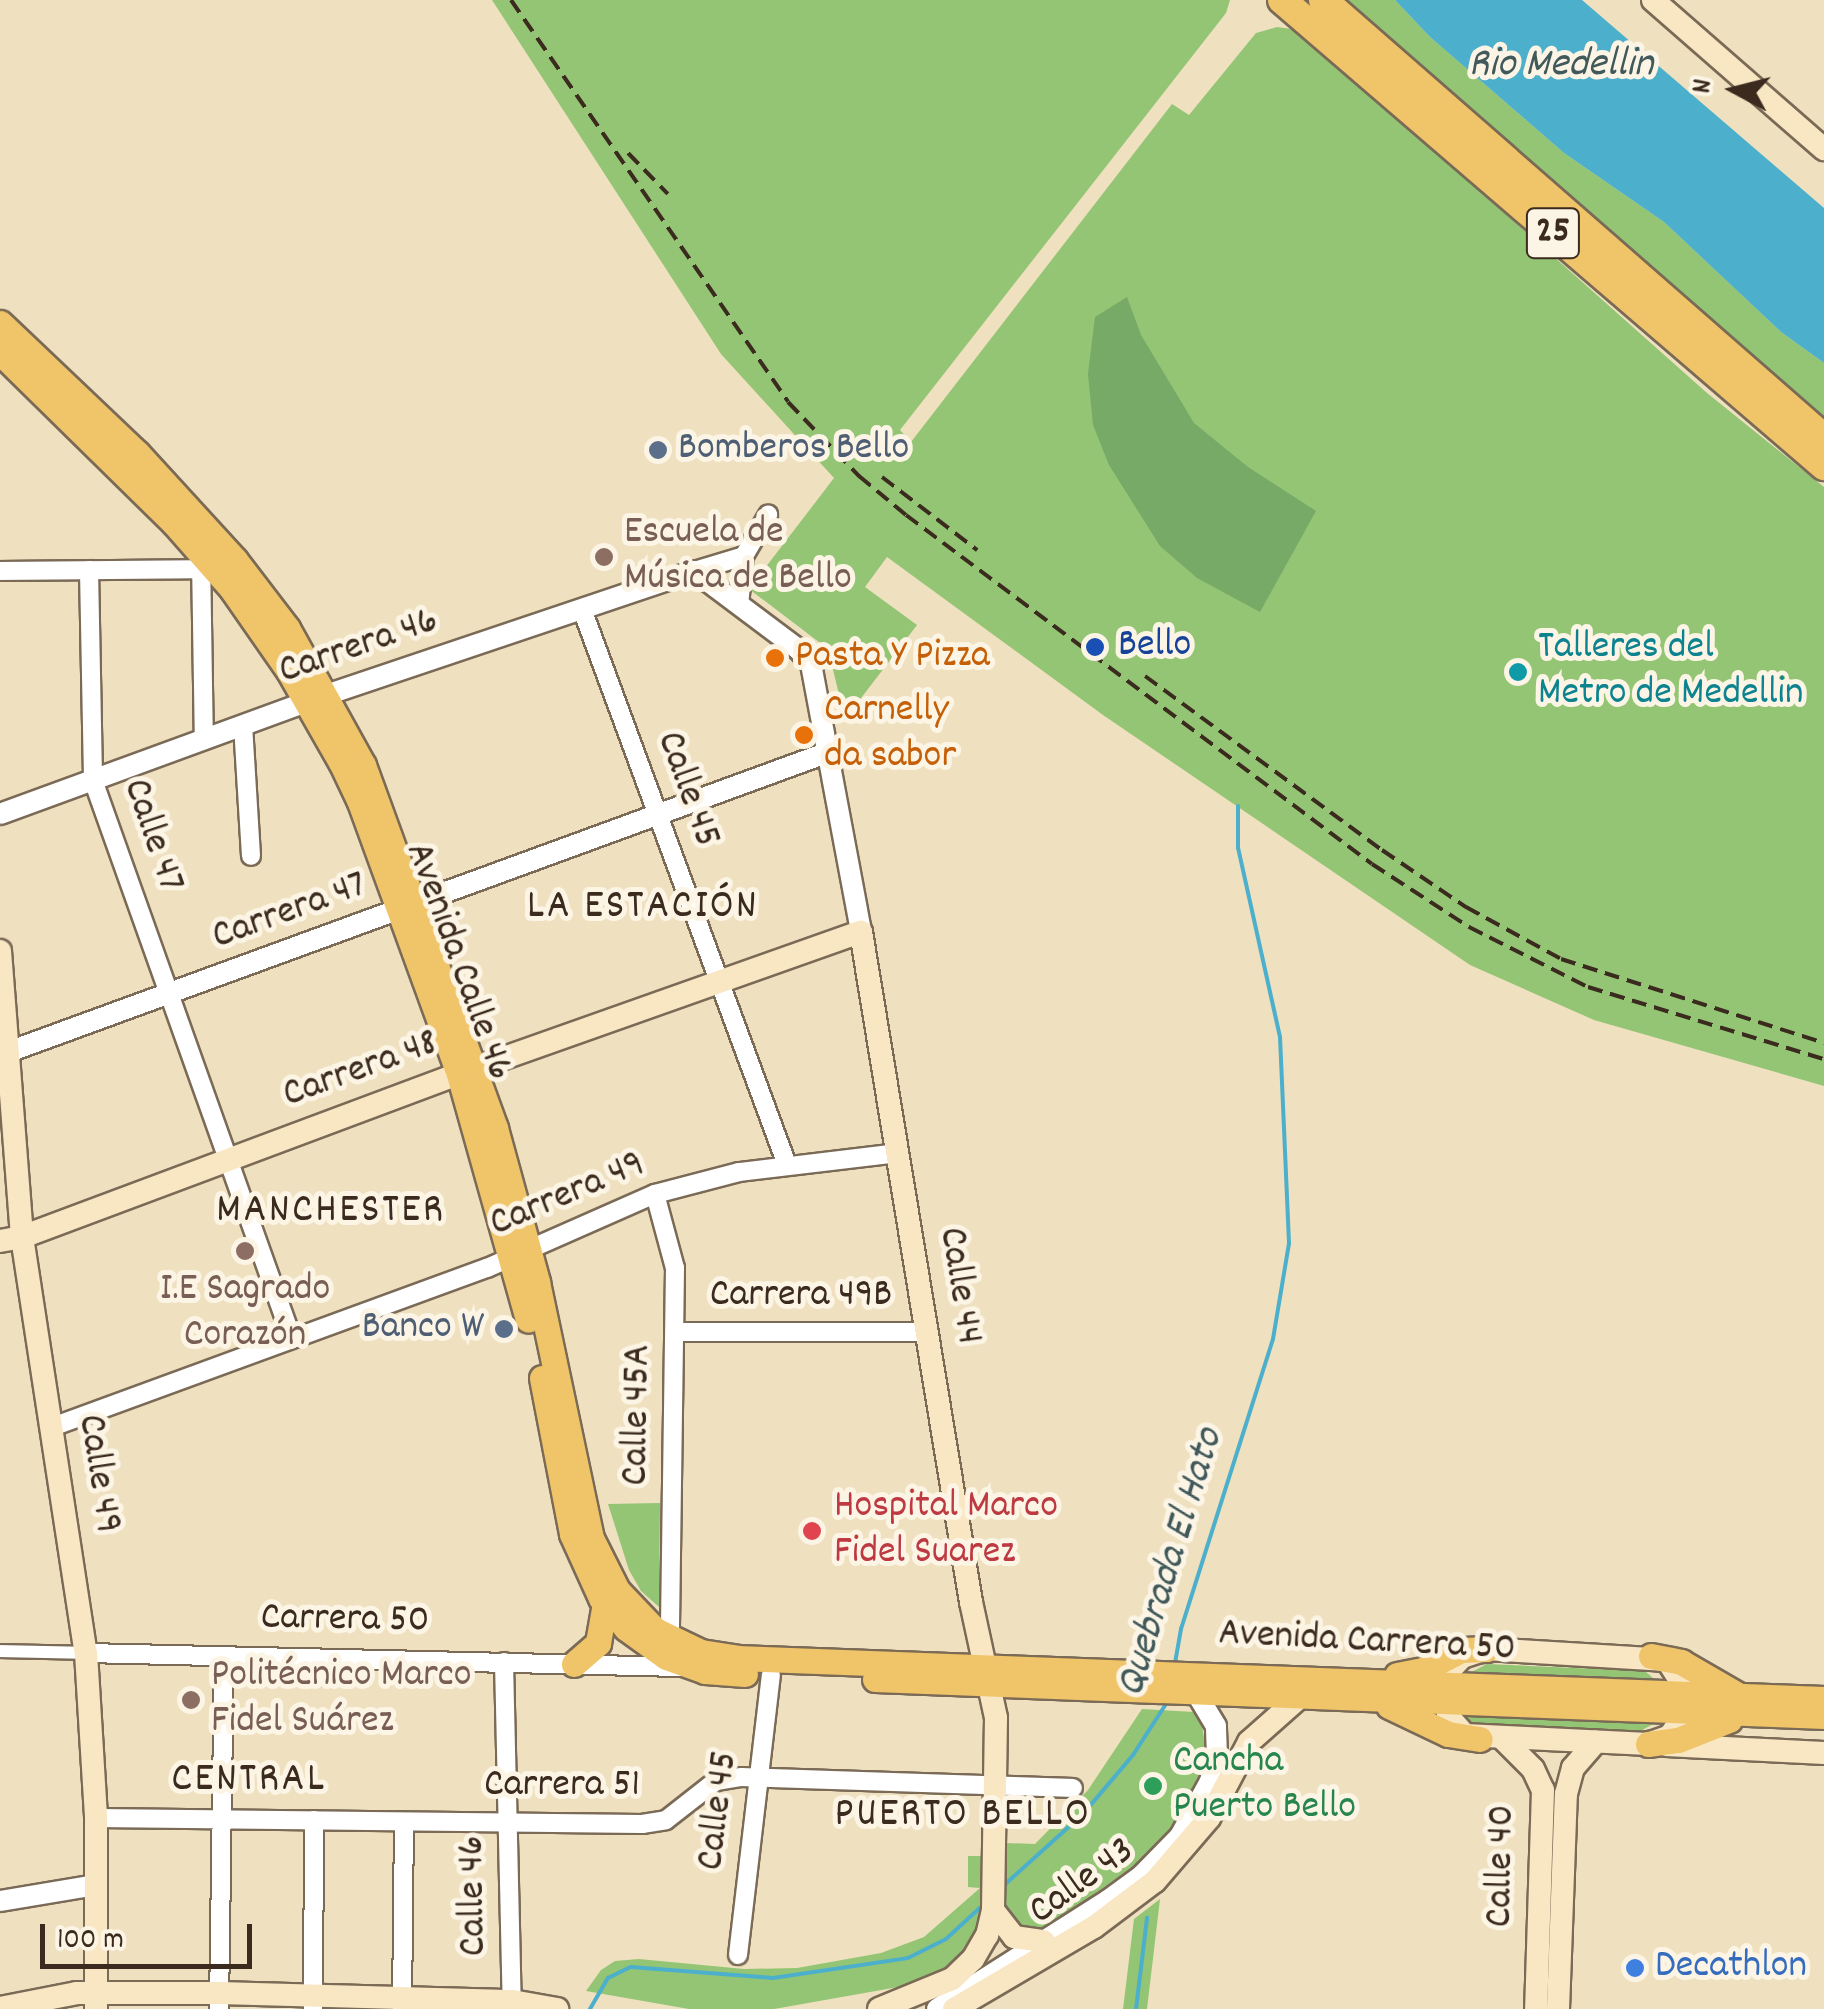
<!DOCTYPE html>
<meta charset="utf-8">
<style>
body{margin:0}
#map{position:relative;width:1824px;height:2009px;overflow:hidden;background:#efe0bf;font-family:Dekko,sans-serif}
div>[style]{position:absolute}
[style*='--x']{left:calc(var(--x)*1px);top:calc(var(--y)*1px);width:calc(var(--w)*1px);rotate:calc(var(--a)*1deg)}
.green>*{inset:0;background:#93c575}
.forest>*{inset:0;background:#76aa66}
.water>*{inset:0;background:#4cafcb}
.stream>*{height:4px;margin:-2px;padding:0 2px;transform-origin:2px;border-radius:2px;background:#4cafcb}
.roads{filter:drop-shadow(2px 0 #7a6a56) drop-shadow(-2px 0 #7a6a56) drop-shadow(0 2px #7a6a56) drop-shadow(0 -2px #7a6a56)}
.pedestrian>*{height:12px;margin:-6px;padding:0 6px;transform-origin:6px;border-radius:6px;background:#fff}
.minor>*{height:18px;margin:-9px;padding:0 9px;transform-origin:9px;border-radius:9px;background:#fff}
.tertiary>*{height:20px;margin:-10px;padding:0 10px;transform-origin:10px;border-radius:10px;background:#fff}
.secondary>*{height:22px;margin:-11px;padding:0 11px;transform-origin:11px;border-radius:11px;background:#f9e7c3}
.primary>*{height:25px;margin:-12.5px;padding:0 12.5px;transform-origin:12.5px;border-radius:12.5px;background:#f0c469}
.trunk>*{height:28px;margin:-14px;padding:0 14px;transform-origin:14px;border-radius:14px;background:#f0c469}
.rail>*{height:4px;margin-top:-2px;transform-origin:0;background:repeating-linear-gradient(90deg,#3b2a1e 0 15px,transparent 0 23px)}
.dots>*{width:28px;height:28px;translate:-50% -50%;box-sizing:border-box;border:5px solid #fcf5e5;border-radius:50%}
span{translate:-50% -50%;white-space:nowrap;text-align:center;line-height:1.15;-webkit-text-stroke:10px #fcf5e5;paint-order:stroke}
.shield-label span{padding:2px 8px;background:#fcf5e5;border:2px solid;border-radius:8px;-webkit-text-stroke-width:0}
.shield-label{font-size:38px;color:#3b2a1e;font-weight:700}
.service-label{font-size:40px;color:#4e5e75}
.left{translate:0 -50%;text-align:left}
.right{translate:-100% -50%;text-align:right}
.education-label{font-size:40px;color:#785e54}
.transit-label{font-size:40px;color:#164399}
.street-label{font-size:40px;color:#3b2a1e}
.culture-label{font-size:40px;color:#0d838f}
.food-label{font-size:40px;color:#c56008}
.health-label{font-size:40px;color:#be3a42}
.leisure-label{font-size:40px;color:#27864d}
.shop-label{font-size:40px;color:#366cbe}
.water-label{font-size:42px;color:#41595b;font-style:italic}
.neighbourhood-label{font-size:42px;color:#3b2a1e;letter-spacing:2.5px}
.north{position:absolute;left:1684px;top:40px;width:100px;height:100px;-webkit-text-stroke:8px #fcf5e5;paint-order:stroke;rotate:277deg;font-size:28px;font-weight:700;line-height:40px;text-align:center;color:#3b2a1e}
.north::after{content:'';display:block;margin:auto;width:35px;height:45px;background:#3b2a1e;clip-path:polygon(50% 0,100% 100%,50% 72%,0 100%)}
.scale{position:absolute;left:40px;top:1924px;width:212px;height:45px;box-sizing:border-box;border:5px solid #3b2a1e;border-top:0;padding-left:12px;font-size:30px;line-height:35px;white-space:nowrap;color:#3b2a1e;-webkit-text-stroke:8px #fcf5e5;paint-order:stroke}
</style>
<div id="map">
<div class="green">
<div style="clip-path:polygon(492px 0,1230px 0,1226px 13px,900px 430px,911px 442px,1172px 104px,1189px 115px,1256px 33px,1277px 27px,1299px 30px,1707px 393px,1824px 487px,1824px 1086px,1594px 1020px,1470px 965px,1103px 715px,887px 557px,865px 587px,917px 625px,845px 719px,828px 649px,749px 589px,834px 478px,721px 354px)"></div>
<div style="clip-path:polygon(1338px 0,1395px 0,1430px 37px,1564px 153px,1664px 222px,1781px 332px,1824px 363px,1824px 424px)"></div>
<div style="clip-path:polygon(660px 1503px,659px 1607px,641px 1591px,629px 1570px,608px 1504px)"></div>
<div style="clip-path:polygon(1487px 1664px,1645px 1671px,1662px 1686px,1464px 1676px)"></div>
<div style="clip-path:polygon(1142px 1709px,1194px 1712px,1201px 1719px,1207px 1756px,1184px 1814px,1139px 1862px,1043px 1931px,1020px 1928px,1009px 1919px,1003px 1905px,1005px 1843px,1035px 1844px,1088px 1790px)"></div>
<div style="clip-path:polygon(1462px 1712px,1660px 1720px,1637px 1733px,1473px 1724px)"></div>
<div style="clip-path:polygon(968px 1856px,982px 1856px,982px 1887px,978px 1929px,963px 1953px,939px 1974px,904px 1986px,774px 2009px,689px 2009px,586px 1991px,601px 1970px,615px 1961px,639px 1959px,744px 1969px,797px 1968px,881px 1953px,924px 1937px,980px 1888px,968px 1887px)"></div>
<div style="clip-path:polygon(1160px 1899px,1147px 2009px,1123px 2009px,1134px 1919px)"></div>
</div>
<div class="forest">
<div style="clip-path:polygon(1127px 297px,1141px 335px,1194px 423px,1248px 467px,1316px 511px,1260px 612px,1197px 578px,1160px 546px,1109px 465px,1093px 425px,1088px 374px,1095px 317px)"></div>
</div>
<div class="water">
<div style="clip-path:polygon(1395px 0,1582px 0,1824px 208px,1824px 363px,1781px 332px,1664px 222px,1564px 153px,1430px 37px)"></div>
</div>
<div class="stream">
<div style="--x:1175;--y:1663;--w:35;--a:-80"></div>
<div style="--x:1181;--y:1629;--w:304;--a:-72.4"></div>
<div style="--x:1273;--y:1339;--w:97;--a:-80.5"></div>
<div style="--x:1289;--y:1243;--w:206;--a:-92.5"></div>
<div style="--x:1280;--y:1037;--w:194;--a:-102.5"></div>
<div style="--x:1238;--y:848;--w:42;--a:-90"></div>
<div style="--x:1002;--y:1887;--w:109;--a:-42"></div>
<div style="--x:1083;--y:1814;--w:77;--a:-49.7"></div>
<div style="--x:1133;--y:1755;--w:64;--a:-57.1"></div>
<div style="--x:590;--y:2009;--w:36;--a:-60"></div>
<div style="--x:608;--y:1978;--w:25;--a:-26"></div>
<div style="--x:631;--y:1967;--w:142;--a:4.4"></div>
<div style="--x:773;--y:1978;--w:136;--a:-8.4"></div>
<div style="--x:908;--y:1958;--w:42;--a:-26.6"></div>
<div style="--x:946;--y:1939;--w:52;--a:-42.6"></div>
<div style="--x:1136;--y:2009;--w:92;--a:-83.1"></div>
</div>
<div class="roads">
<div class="pedestrian">
<div style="--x:0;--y:1651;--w:86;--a:1.3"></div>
</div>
<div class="minor">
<div style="--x:201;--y:558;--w:182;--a:89.1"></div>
<div style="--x:89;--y:570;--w:210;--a:88.9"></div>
<div style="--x:93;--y:780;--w:593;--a:70.4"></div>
<div style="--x:0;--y:571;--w:215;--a:-0.5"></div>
<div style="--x:694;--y:571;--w:52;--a:-16.7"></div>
<div style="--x:739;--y:605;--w:49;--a:-84.2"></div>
<div style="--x:744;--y:556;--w:48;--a:-59.7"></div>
<div style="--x:582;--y:609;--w:593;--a:69.76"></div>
<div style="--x:243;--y:725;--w:131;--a:86.5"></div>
<div style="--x:655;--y:1194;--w:77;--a:74.9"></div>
<div style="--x:675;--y:1268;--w:371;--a:90.8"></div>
<div style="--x:675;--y:1332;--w:253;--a:0"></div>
<div style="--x:52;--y:1427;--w:463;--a:-20.1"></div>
<div style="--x:487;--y:1268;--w:184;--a:-23.8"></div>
<div style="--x:655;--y:1194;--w:87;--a:-14.7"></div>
<div style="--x:739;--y:1172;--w:160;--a:-6.8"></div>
<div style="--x:86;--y:1653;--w:595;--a:1.35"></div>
<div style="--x:504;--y:1662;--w:347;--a:88.7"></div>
<div style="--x:96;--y:1818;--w:546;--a:0.63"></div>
<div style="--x:642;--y:1824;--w:24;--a:-9"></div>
<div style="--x:666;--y:1820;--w:63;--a:-38"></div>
<div style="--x:716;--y:1781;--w:26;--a:-9"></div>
<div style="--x:742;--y:1777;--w:331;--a:1.9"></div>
<div style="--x:738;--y:1955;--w:282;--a:-83.3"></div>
<div style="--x:219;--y:2009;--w:353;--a:-89.2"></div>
<div style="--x:313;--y:2009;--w:189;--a:-89.7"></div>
<div style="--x:402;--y:2009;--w:187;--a:-89.4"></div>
</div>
<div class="tertiary">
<div style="--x:0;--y:814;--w:347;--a:-20.1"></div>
<div style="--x:326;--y:695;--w:388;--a:-18.6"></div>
<div style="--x:694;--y:571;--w:130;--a:36.9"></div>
<div style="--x:798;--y:649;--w:20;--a:49"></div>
<div style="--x:811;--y:664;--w:273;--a:79.4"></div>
<div style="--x:0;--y:1055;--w:883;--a:-20.08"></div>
<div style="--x:0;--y:1901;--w:97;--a:-9.5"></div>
<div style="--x:937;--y:2009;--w:203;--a:-32.5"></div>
<div style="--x:1108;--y:1900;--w:41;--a:-36"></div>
<div style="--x:1141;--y:1876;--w:56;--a:-45.7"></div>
<div style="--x:1180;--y:1836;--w:63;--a:-61.4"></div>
<div style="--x:1210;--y:1781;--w:25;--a:-74"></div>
<div style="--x:1217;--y:1757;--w:31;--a:-92"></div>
<div style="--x:1216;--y:1726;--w:41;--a:-121"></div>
</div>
<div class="secondary">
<div style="--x:1653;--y:0;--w:227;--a:41.1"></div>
<div style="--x:0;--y:951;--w:287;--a:85.6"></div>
<div style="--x:22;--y:1237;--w:421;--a:81.3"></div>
<div style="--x:86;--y:1653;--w:165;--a:86.5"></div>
<div style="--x:96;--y:1818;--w:191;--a:90"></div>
<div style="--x:0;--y:1241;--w:22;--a:-10"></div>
<div style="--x:22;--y:1237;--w:466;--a:-20.5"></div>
<div style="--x:459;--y:1074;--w:426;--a:-19.5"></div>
<div style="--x:861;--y:932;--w:679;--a:80.68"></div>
<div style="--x:971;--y:1602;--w:119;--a:77.8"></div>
<div style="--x:996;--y:1718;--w:192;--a:90.9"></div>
<div style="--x:993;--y:1910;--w:26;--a:103"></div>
<div style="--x:987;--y:1935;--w:28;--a:120"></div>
<div style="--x:973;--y:1959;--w:29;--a:136"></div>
<div style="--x:952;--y:1979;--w:79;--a:157.7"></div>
<div style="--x:1486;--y:1649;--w:181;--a:3.5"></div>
<div style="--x:1667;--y:1660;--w:27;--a:57"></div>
<div style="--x:1682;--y:1683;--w:37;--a:92"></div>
<div style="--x:1681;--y:1720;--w:19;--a:125"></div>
<div style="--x:1670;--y:1736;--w:23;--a:160"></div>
<div style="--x:1648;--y:1744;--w:183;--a:-177.2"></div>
<div style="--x:1465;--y:1735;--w:25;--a:-132"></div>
<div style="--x:1448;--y:1716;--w:44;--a:-90"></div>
<div style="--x:1448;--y:1672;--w:21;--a:-47"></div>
<div style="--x:1462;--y:1657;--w:25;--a:-18"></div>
<div style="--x:1503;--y:1739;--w:42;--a:45"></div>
<div style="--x:1533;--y:1769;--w:23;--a:65"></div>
<div style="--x:1543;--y:1790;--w:219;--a:91.8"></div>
<div style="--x:1666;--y:1745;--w:158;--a:2.9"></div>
<div style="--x:993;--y:1910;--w:34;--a:52"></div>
<div style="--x:1014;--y:1937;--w:30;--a:8"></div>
<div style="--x:0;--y:2008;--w:78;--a:-11"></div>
<div style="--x:77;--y:1993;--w:142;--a:0"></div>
<div style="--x:219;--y:1993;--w:293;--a:1.6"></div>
<div style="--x:512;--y:2001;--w:46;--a:10.1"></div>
<div style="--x:954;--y:2009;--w:162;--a:-30.4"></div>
<div style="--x:1094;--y:1927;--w:76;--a:-37"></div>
<div style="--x:1155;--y:1881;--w:83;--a:-49.4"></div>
<div style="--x:1209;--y:1818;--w:86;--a:-62.2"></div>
<div style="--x:1249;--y:1742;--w:69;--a:-41.5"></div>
<div style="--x:1558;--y:2009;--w:215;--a:-87.9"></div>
<div style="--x:1566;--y:1794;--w:27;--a:-75"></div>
<div style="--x:1573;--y:1768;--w:35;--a:-49"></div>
</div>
<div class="primary">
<div style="--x:0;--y:323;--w:189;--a:43.5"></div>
<div style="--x:137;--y:453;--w:145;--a:47.5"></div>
<div style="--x:235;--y:560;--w:86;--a:52.6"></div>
<div style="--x:287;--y:628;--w:157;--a:61"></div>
<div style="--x:363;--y:765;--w:386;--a:70"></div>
<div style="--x:495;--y:1128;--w:160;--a:74.7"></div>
<div style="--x:537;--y:1282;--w:262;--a:78.1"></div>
<div style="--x:591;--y:1538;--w:58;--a:63.4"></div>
<div style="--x:617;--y:1590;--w:55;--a:46.5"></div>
<div style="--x:655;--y:1630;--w:51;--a:25.6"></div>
<div style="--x:701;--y:1652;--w:36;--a:9"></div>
<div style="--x:737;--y:1658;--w:1088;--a:2.16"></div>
<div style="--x:0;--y:352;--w:244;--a:44.5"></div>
<div style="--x:174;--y:523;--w:88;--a:48.7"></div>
<div style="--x:232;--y:589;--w:100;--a:55.2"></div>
<div style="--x:289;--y:671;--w:105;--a:60.3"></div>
<div style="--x:341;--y:762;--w:44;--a:64.6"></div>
<div style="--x:360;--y:802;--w:289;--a:70"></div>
<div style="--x:459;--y:1074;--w:255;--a:74.3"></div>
<div style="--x:542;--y:1378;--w:159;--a:79.1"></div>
<div style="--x:572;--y:1534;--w:70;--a:65.6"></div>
<div style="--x:601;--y:1598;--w:39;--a:50"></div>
<div style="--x:626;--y:1628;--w:49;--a:35.9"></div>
<div style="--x:666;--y:1657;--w:41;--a:19.7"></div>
<div style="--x:705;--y:1671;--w:40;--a:4.3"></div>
<div style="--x:1651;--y:1656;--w:31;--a:11"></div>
<div style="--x:1681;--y:1662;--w:66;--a:30.1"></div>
<div style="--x:574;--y:1664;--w:32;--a:-41"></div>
<div style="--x:598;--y:1643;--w:41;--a:-80.1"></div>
<div style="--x:1397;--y:1675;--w:26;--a:-11"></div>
<div style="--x:1423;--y:1670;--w:43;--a:-27.8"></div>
<div style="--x:1461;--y:1650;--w:25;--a:-2"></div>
<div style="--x:875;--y:1679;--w:950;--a:2.23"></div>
<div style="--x:1389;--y:1706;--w:65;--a:25.4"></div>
<div style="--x:1448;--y:1734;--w:32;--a:9"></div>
<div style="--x:1648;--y:1744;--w:30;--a:-8"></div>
<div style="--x:1678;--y:1740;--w:55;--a:-21.4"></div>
</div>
<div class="trunk">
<div style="--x:1282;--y:0;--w:715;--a:40.69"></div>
<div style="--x:1323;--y:0;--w:665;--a:41.16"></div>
</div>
</div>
<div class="rail">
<div style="--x:511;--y:0;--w:488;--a:55.4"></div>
<div style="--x:788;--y:402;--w:103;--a:46.2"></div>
<div style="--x:859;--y:476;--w:61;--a:39.7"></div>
<div style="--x:906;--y:515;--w:582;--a:36.83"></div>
<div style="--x:1372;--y:864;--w:116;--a:33"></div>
<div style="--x:1469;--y:927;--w:133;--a:26.8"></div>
<div style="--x:1588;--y:987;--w:247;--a:17"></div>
<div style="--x:628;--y:153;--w:57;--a:45.7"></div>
<div style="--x:882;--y:477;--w:120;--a:37.5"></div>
<div style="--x:1145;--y:676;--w:294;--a:36.3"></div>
<div style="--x:1382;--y:850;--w:102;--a:34.2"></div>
<div style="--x:1466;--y:907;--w:108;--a:28.7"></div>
<div style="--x:1561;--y:959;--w:276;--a:17.7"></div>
</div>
<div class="dots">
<div style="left:658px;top:450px;background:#5c6f8a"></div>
<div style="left:604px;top:557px;background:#8d6e63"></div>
<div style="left:1095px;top:647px;background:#1a4fb4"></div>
<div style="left:775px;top:658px;background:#e8710a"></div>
<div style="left:1518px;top:672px;background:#0f9aa8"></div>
<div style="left:804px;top:735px;background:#e8710a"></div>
<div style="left:245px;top:1251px;background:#8d6e63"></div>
<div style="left:504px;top:1329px;background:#5c6f8a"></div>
<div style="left:812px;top:1531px;background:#e0444e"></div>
<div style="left:191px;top:1700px;background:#8d6e63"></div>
<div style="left:1153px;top:1786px;background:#2e9e5b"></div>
<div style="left:1635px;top:1968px;background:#3f7fe0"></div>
</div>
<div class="shield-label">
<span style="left:1553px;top:233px">25</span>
</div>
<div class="service-label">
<span class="left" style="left:678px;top:450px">Bomberos Bello</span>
<span class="right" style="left:484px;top:1329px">Banco W</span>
</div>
<div class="education-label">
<span class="left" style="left:624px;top:557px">Escuela de<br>Música de Bello</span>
<span style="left:245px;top:1314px">I.E Sagrado<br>Corazón</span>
<span class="left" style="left:211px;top:1700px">Politécnico Marco<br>Fidel Suárez</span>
</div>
<div class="transit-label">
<span class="left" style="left:1118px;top:647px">Bello</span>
</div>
<div class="street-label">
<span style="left:359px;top:648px;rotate:-19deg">Carrera 46</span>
<span style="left:686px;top:790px;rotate:70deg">Calle 45</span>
<span style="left:151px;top:836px;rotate:71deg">Calle 47</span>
<span style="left:290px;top:913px;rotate:-20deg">Carrera 47</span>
<span style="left:457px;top:962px;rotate:70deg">Avenida Calle 46</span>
<span style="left:361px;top:1071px;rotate:-20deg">Carrera 48</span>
<span style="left:568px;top:1196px;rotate:-23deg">Carrera 49</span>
<span style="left:958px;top:1286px;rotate:81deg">Calle 44</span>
<span style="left:801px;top:1297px">Carrera 49B</span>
<span style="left:639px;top:1415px;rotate:-89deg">Calle 45A</span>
<span style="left:97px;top:1474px;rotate:81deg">Calle 49</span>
<span style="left:345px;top:1621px;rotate:1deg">Carrera 50</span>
<span style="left:1367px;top:1643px;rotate:3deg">Avenida Carrera 50</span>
<span style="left:562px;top:1787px">Carrera 51</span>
<span style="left:720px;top:1811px;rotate:-83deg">Calle 45</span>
<span style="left:1503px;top:1866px;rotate:-89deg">Calle 40</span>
<span style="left:1083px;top:1883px;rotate:-36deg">Calle 43</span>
<span style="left:475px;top:1896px;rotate:-91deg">Calle 46</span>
</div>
<div class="culture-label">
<span class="left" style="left:1538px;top:672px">Talleres del<br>Metro de Medellin</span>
</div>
<div class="food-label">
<span class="left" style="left:795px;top:658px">Pasta Y Pizza</span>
<span class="left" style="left:824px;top:735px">Carnelly<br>da sabor</span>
</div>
<div class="health-label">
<span class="left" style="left:834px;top:1531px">Hospital Marco<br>Fidel Suarez</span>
</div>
<div class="leisure-label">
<span class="left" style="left:1173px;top:1786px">Cancha<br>Puerto Bello</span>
</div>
<div class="shop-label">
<span class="left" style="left:1655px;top:1968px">Decathlon</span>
</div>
<div class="water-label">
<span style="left:1561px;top:66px">Rio Medellin</span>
<span style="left:1172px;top:1563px;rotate:-73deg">Quebrada El Hato</span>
</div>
<div class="neighbourhood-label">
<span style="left:643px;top:908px">LA ESTACIÓN</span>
<span style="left:331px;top:1212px">MANCHESTER</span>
<span style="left:249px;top:1781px">CENTRAL</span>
<span style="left:963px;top:1816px">PUERTO BELLO</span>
</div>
<div class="north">N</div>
<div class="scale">100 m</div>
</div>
